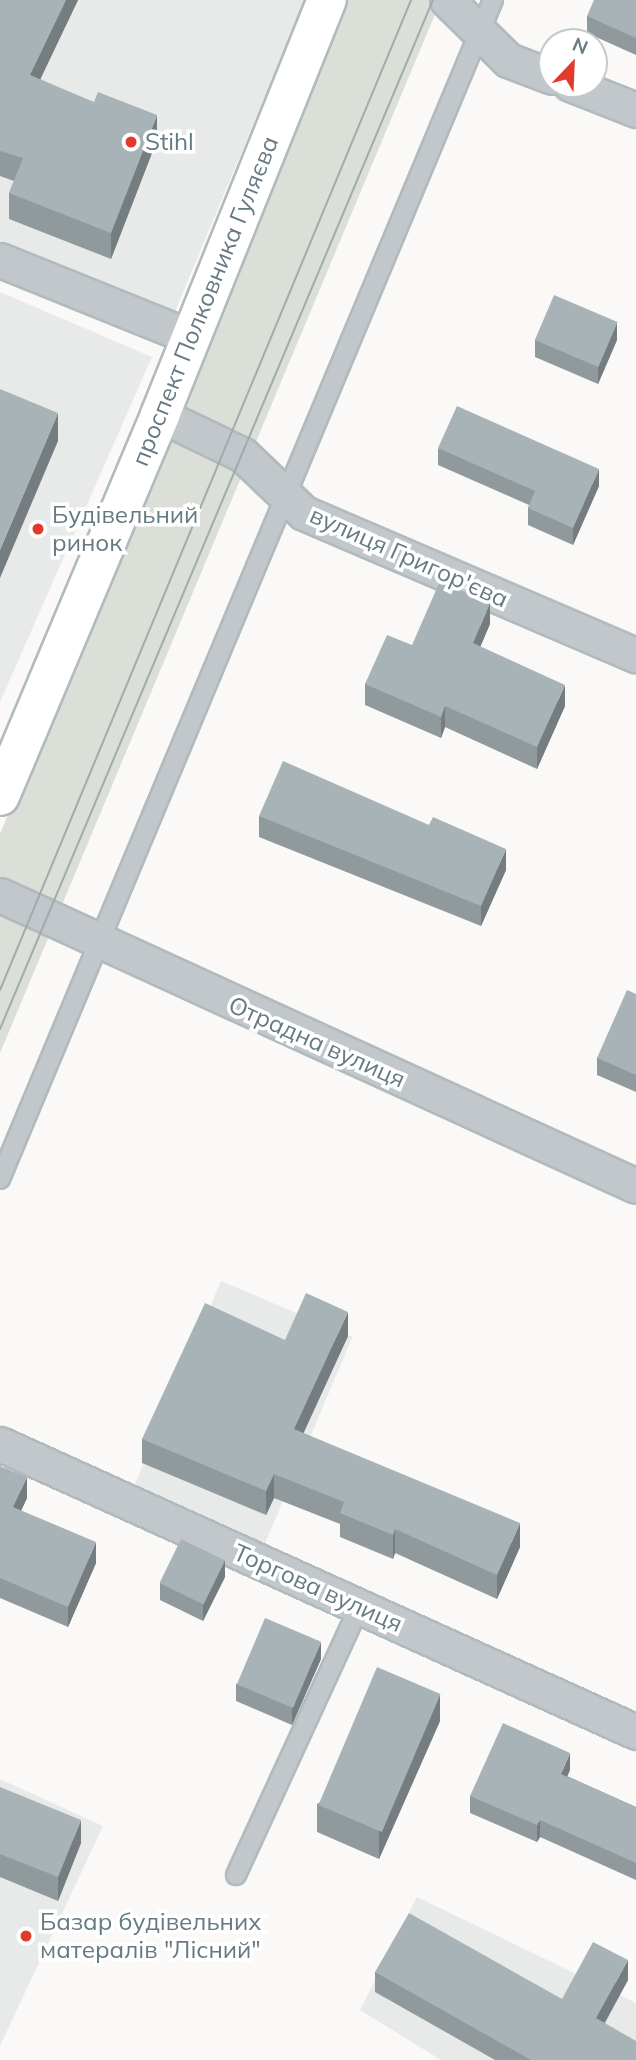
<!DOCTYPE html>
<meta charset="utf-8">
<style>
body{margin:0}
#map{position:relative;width:636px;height:2060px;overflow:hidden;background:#faf9f8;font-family:Mulish,sans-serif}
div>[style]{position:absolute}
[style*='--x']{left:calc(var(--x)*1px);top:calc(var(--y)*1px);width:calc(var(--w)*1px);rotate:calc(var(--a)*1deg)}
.built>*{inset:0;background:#e8e9e9;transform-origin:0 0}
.green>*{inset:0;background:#dbdfd7}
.roads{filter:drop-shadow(2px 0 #b1babd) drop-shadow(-2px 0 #b1babd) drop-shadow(0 2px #b1babd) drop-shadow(0 -2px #b1babd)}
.service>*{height:18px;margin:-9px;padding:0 9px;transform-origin:9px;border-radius:9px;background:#c1c7ca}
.minor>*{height:33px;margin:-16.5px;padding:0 16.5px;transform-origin:16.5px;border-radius:16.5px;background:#c1c7ca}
.secondary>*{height:38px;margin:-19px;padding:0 19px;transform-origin:19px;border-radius:19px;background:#fff}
.tram>*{height:2px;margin:-1px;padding:0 1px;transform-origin:1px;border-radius:1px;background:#a0abae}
.wall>*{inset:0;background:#909a9d}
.shaded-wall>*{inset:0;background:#767d80}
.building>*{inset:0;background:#a8b3b7;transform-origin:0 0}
.dots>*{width:19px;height:19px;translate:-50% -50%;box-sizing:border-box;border:4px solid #fff;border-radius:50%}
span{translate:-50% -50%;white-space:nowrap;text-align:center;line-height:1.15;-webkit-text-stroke:7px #fff;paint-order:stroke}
.poi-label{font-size:24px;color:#657a82}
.left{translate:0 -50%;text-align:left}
.street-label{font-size:24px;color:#657a82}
.north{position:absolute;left:538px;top:28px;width:70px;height:70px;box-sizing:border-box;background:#fff;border:2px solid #c1cacd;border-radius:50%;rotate:23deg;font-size:19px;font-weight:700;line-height:28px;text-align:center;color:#657a82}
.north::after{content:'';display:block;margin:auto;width:24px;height:32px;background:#e33a2e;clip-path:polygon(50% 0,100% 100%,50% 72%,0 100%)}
</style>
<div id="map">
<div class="built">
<div style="clip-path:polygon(0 0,305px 0,172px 319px,0 248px)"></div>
<div style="clip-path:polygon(0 292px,152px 357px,0 702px)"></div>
<div style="left:221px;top:1281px;width:143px;height:227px;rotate:23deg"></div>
<div style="clip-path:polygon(0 1779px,103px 1826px,0 2046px)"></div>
<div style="clip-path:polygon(417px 1897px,636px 2003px,636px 2060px,441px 2060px,360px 2010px)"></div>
</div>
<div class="green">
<div style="clip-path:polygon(344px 0,441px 0,0 1053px,0 834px)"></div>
</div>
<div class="roads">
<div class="service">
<div style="--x:0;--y:1179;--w:1278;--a:-67.31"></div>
<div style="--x:236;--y:1875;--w:295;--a:-65.3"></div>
</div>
<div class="minor">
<div style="--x:447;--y:0;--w:86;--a:44.5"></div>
<div style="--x:508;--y:60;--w:47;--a:21.1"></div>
<div style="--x:570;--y:84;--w:71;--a:21.5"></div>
<div style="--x:0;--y:260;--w:206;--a:22"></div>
<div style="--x:160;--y:415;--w:92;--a:25.7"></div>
<div style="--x:243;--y:455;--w:84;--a:43.6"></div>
<div style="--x:304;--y:513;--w:361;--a:23.2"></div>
<div style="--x:0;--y:895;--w:699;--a:24.59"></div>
<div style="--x:0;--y:1444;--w:698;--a:24.36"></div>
</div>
<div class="secondary">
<div style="--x:0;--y:796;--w:413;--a:-67.2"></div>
<div style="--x:160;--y:415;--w:447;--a:-68.1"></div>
</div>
</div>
<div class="tram">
<div style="--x:0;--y:990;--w:1072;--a:-67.45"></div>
<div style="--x:0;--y:1029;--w:1116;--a:-67.18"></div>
</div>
<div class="wall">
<div style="clip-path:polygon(0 0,78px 0,40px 79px,157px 140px,111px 259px,9px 219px,9px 193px,14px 181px,0 176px)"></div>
<div style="clip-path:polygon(636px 0,636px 55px,587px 33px,587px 16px)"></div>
<div style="clip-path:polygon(535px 340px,617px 340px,598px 384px,535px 357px)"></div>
<div style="clip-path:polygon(438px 448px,599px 486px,573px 545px,528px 525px,528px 508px,529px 505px,438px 465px)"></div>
<div style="clip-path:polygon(490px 624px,480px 647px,565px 706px,537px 769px,445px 727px,441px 738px,365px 705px,365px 684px,412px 645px)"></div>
<div style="clip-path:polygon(259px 816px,429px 825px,506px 870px,481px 926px,259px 837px)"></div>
<div style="clip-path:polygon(636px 994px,636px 1092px,597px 1075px,597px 1058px)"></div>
<div style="clip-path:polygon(348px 1336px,303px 1433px,520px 1547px,497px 1599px,395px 1553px,393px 1559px,340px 1537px,340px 1524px,274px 1498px,266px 1515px,142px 1463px,142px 1439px,285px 1340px)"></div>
<div style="clip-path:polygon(0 1466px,27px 1498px,21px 1511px,96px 1563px,68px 1627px,0 1598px)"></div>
<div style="clip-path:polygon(225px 1577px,203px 1621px,160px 1600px,160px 1583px)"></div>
<div style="clip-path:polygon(321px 1659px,292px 1725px,236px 1701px,236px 1684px)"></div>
<div style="clip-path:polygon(440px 1721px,379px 1859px,317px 1832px,317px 1804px)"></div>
<div style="clip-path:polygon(570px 1770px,567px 1776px,636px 1807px,636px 1880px,540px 1837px,537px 1842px,470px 1813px,470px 1796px)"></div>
<div style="clip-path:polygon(0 1787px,81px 1843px,58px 1901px,0 1877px)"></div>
<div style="clip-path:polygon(375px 1972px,562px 1999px,628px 1980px,605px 2023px,636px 2060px,495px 2060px,375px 1992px)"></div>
</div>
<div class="shaded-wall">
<div style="clip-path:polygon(66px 0,78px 0,30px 101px,30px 75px)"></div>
<div style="clip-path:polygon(157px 115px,157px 140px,111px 259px,111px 233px)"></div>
<div style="clip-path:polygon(617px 322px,617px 340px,598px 384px,598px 367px)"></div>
<div style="clip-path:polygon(58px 413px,58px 441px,0 578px,0 550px)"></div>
<div style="clip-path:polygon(599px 469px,599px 486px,573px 545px,573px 528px)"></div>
<div style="clip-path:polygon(490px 603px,490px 624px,473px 664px,473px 643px)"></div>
<div style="clip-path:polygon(565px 685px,565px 706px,537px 769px,537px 747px)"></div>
<div style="clip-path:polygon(445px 706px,445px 727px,441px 738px,441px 717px)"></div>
<div style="clip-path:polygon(506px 849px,506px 870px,481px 926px,481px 906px)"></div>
<div style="clip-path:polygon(348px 1312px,348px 1336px,294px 1454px,294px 1429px)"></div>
<div style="clip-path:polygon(274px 1474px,274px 1498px,266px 1515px,266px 1491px)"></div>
<div style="clip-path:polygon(27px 1477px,27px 1498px,13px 1528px,13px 1507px)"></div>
<div style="clip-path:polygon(520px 1523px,520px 1547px,497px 1599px,497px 1575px)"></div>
<div style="clip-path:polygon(395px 1529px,395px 1553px,393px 1559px,393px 1535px)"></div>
<div style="clip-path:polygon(96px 1542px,96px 1563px,68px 1627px,68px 1607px)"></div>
<div style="clip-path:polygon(225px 1560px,225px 1577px,203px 1621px,203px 1604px)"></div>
<div style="clip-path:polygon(321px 1642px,321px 1659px,292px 1725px,292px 1708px)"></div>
<div style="clip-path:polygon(440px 1694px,440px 1721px,379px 1859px,379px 1831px)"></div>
<div style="clip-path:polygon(570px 1753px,570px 1770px,561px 1791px,561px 1774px)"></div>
<div style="clip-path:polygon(81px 1820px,81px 1843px,58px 1901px,58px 1877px)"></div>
<div style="clip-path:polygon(540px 1820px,540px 1837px,537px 1842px,537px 1825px)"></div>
<div style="clip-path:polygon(628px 1960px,628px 1980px,596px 2038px,596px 2018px)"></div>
</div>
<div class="building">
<div style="clip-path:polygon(0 0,66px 0,30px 75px,94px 102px,98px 92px,157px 115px,111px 233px,9px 193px,23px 158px,0 151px)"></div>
<div style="clip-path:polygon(594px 0,636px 0,636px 38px,587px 16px)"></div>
<div style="left:554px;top:295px;width:69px;height:49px;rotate:23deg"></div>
<div style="clip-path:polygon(0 389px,58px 413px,0 550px)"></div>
<div style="clip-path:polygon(457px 406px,599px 469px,573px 528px,528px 508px,535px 491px,438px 448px)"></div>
<div style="clip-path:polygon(440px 581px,490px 603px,473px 643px,565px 685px,537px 747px,445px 706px,441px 717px,365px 684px,387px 635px,412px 645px)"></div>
<div style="clip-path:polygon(283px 761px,429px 825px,433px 817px,506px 849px,481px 906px,259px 816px)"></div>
<div style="clip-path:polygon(627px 990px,636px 994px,636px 1075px,597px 1058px)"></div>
<div style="clip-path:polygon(306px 1293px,348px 1312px,294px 1429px,520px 1523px,497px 1575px,395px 1529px,393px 1535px,340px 1513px,344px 1502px,274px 1474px,266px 1491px,142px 1439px,205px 1303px,285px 1340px)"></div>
<div style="clip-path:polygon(0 1466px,27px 1477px,13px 1507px,96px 1542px,68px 1607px,0 1578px)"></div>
<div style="left:181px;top:1539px;width:49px;height:49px;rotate:26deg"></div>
<div style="left:265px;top:1618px;width:61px;height:72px;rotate:23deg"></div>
<div style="left:377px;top:1667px;width:69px;height:150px;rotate:23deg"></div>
<div style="clip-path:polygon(503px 1723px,570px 1753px,561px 1774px,636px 1807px,636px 1863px,540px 1820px,537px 1825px,470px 1796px)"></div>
<div style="clip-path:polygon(0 1787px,81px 1820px,58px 1877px,0 1854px)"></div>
<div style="clip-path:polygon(409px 1913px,562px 1999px,593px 1942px,628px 1960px,596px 2018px,636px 2041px,636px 2060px,531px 2060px,375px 1972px)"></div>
</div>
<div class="dots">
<div style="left:131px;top:142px;background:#e33a2e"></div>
<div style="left:38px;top:529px;background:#e33a2e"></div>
<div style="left:26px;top:1936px;background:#e33a2e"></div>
</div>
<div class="poi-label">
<span class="left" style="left:145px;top:142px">Stihl</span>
<span class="left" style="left:52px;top:529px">Будівельний<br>ринок</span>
<span class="left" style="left:40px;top:1936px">Базар будівельних<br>матералів "Лісний"</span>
</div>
<div class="street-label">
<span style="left:205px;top:301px;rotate:-68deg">проспект Полковника Гуляєва</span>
<span style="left:409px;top:557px;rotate:24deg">вулиця Григор'єва</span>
<span style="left:317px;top:1042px;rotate:24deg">Отрадна вулиця</span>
<span style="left:318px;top:1588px;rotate:24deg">Торгова вулиця</span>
</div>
<div class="north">N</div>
</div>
